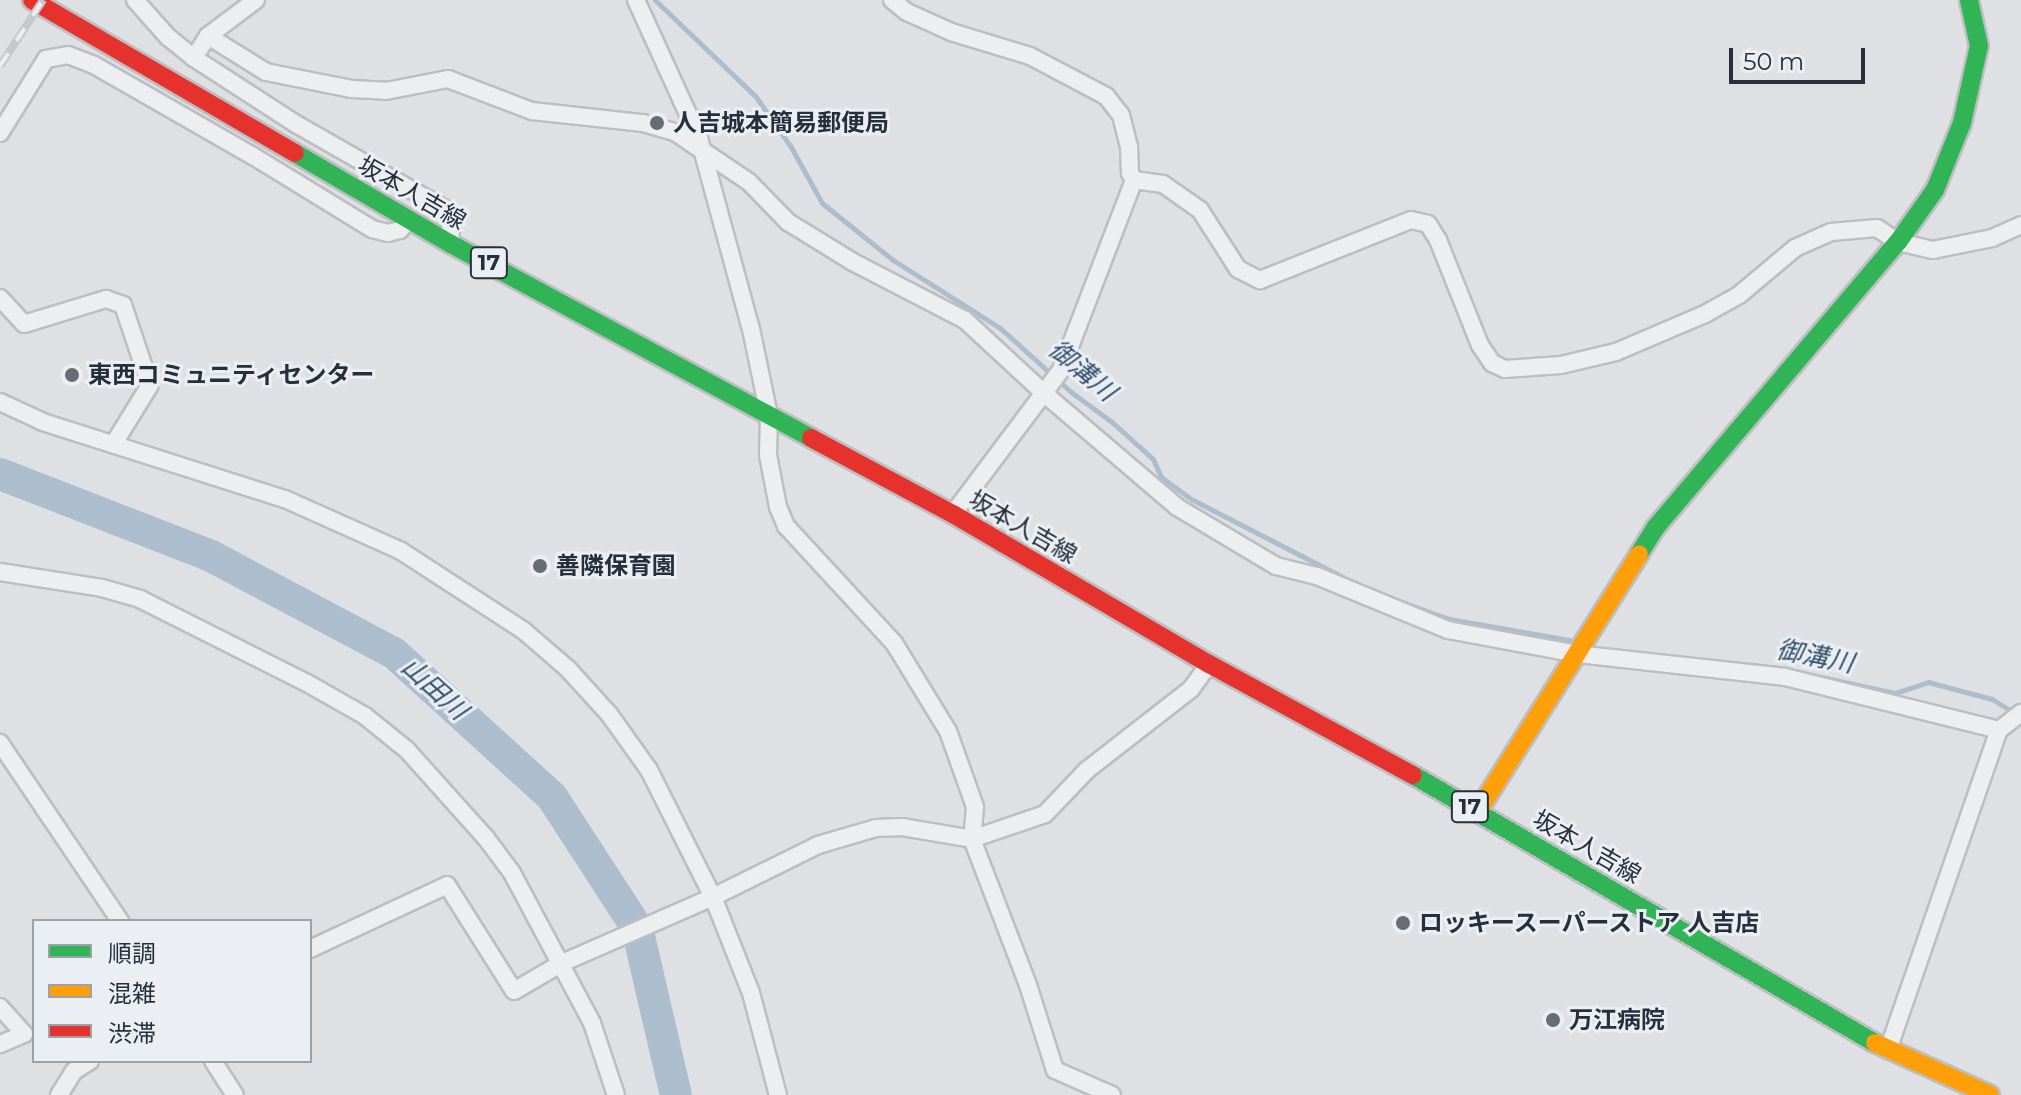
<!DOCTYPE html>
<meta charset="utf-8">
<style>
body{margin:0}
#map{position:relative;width:2021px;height:1095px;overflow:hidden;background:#dee0e3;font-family:Montserrat,"Noto Sans JP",sans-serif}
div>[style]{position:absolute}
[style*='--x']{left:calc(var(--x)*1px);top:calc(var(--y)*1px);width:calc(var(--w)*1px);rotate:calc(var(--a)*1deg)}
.stream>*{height:5px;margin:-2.5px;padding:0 2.5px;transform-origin:2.5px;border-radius:2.5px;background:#acbece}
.river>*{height:32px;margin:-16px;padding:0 16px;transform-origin:16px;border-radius:16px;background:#acbece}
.roads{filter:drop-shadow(2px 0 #bcbec1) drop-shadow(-2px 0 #bcbec1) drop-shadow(0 2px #bcbec1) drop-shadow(0 -2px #bcbec1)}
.street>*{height:16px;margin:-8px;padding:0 8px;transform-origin:8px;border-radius:8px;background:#edeef0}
.fast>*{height:18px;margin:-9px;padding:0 9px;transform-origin:9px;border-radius:9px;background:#30b455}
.slow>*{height:18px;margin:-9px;padding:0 9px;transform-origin:9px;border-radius:9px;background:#ff9f0a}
.jam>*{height:18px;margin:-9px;padding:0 9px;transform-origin:9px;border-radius:9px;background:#e5322d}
.rail>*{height:8px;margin-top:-4px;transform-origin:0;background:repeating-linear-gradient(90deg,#ebeff3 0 15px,#c6c8cb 0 30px);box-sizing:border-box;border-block:2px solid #c6c8cb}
.dots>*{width:22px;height:22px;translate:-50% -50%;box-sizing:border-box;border:4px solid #ebeff3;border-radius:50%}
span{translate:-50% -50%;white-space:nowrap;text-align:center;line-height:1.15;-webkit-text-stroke:6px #ebeff3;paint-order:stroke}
.shield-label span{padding:2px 6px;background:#ebeff3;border:2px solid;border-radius:6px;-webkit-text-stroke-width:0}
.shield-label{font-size:22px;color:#262f3b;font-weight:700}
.poi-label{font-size:24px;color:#262f3b;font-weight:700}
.left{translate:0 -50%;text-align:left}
.street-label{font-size:24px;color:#262f3b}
.water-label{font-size:26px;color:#324f6d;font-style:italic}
.legend{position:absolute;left:32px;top:919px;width:280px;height:144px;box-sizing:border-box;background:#ebeff3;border:2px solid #9ca2a9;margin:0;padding:10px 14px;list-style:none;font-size:24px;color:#262f3b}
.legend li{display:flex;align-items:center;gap:16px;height:40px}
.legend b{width:40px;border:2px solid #9ca2a9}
.scale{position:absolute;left:1729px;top:48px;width:136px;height:36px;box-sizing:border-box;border:4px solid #262f3b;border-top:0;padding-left:10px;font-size:24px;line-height:28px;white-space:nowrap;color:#262f3b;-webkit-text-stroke:6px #ebeff3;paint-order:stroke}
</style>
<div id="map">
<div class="stream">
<div style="--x:655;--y:0;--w:140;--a:43.8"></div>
<div style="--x:756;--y:97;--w:61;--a:55"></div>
<div style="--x:791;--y:147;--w:64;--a:61"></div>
<div style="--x:822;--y:203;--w:91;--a:38.8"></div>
<div style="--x:893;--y:260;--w:127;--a:32.4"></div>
<div style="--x:1000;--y:328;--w:96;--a:42"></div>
<div style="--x:1071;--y:392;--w:52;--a:36.4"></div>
<div style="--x:1113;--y:423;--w:54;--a:42"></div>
<div style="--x:1153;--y:459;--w:20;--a:66"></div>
<div style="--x:1161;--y:477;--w:39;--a:36"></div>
<div style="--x:1193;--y:500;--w:188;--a:27.2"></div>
<div style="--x:1391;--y:598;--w:62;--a:19.9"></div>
<div style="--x:1449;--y:619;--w:122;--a:9.9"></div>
<div style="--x:1657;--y:655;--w:123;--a:6.1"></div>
<div style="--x:1789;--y:670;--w:108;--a:12.2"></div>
<div style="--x:1895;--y:693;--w:35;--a:-18"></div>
<div style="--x:1928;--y:682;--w:66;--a:14.9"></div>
<div style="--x:1992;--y:699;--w:25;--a:32"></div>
</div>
<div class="river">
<div style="--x:0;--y:474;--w:226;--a:21.2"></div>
<div style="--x:211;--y:556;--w:208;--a:28"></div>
<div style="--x:395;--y:654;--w:212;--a:42.3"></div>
<div style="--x:552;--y:797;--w:156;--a:57"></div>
<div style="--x:637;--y:928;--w:171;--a:76.9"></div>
</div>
<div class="roads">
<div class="street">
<div style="--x:135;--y:0;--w:50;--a:48.3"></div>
<div style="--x:168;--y:37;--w:33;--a:39"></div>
<div style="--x:194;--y:58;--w:121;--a:32.9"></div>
<div style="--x:296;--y:124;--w:177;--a:29.7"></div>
<div style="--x:450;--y:212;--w:32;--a:88"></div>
<div style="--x:636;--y:0;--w:152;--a:65.5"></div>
<div style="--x:699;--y:138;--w:198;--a:74.8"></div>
<div style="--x:751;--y:329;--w:88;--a:78.2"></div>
<div style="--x:769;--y:415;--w:40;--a:91.4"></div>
<div style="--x:768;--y:455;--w:53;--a:79.1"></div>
<div style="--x:778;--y:507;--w:21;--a:67"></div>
<div style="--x:786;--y:526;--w:159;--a:47.3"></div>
<div style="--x:894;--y:643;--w:103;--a:58.5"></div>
<div style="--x:948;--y:731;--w:81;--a:70.4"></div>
<div style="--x:975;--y:807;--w:32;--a:95"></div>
<div style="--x:972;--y:839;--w:156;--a:69"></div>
<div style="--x:1028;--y:985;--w:89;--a:72.4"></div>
<div style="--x:1055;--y:1070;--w:62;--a:23.7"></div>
<div style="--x:892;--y:0;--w:19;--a:39"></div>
<div style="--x:907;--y:12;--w:48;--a:24.4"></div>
<div style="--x:951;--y:32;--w:83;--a:16.9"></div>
<div style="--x:1030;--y:56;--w:86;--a:27.8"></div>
<div style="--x:1106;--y:96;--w:24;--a:52"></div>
<div style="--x:1121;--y:115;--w:32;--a:76"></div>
<div style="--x:1129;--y:146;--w:27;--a:88"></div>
<div style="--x:1130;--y:173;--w:8;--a:60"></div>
<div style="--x:1134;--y:180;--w:204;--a:111"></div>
<div style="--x:1061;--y:370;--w:180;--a:126.9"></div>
<div style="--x:208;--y:36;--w:68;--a:31.8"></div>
<div style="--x:266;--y:72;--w:88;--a:11.2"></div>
<div style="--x:352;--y:89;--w:34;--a:3"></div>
<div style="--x:386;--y:91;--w:63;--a:-11"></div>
<div style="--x:448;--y:79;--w:90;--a:20.9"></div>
<div style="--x:532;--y:111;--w:112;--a:6.2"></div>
<div style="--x:643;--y:123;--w:33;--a:16"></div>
<div style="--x:675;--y:132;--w:89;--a:34"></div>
<div style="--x:749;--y:182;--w:56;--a:45.7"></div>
<div style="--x:788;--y:222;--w:76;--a:31.6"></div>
<div style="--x:853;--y:262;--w:126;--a:27.4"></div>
<div style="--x:965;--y:320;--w:110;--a:42.8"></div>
<div style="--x:1046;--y:395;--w:172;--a:40.5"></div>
<div style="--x:1177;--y:507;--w:115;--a:30.8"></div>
<div style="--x:1276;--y:566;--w:42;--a:13.7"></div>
<div style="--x:1317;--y:576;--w:142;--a:22.4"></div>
<div style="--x:1448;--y:630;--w:131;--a:10.5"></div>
<div style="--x:1577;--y:654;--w:209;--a:6.3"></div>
<div style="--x:1785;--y:677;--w:220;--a:13.9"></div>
<div style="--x:194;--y:58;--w:26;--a:-58"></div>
<div style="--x:208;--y:36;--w:60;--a:-36.9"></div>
<div style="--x:0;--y:133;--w:87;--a:-58.1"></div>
<div style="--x:46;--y:59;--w:22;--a:-10"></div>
<div style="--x:68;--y:55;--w:28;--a:21"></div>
<div style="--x:94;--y:65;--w:183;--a:29.8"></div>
<div style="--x:253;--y:156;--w:140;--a:31.5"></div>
<div style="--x:372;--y:229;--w:16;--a:14"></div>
<div style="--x:388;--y:233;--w:12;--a:-14"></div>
<div style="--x:400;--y:230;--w:14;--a:-51"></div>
<div style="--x:1134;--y:180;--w:29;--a:8"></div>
<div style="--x:1163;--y:184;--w:45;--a:35.1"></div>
<div style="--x:1200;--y:210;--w:70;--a:57.2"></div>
<div style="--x:1238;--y:269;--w:25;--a:27"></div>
<div style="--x:1260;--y:280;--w:162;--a:-21.7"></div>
<div style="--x:1411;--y:220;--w:17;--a:13"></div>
<div style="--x:1428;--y:224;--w:19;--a:58"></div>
<div style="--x:1438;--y:240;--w:113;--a:68.2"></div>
<div style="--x:1480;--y:345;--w:22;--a:56"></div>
<div style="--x:1492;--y:363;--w:14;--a:25"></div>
<div style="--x:1505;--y:369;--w:56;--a:-4.1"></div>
<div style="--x:1561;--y:365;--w:57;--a:-13.3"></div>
<div style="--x:1616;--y:352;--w:97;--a:-23.1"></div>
<div style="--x:1705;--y:314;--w:39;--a:-29"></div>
<div style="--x:1739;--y:295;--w:73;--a:-40"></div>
<div style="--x:1795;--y:248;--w:39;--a:-24"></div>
<div style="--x:1831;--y:232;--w:46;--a:-5"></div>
<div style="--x:1877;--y:228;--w:25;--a:34"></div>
<div style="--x:1898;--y:242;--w:36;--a:13"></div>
<div style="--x:1933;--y:250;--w:60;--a:-11.5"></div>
<div style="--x:1992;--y:238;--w:32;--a:-24"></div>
<div style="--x:0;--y:298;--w:35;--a:47"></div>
<div style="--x:24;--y:324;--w:86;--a:-17"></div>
<div style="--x:106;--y:299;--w:18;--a:19"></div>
<div style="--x:123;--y:305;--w:84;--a:71.4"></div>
<div style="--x:150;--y:385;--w:70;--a:121.7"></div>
<div style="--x:0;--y:402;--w:47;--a:24.9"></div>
<div style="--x:43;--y:422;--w:254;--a:17.7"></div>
<div style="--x:285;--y:499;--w:127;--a:24.1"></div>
<div style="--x:401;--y:551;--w:147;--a:33"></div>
<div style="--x:524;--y:631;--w:58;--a:40.8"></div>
<div style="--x:568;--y:669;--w:61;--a:47.7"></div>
<div style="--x:609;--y:714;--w:69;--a:54.5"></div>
<div style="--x:649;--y:770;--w:142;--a:63.3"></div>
<div style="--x:713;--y:897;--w:103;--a:68.4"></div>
<div style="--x:751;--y:993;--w:106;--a:75.2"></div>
<div style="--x:0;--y:572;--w:103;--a:8.9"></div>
<div style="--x:102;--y:588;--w:40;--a:16"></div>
<div style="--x:140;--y:599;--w:187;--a:26.7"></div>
<div style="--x:307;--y:683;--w:67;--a:29.6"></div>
<div style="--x:365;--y:716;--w:54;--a:39"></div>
<div style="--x:407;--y:750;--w:118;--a:48.1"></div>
<div style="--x:486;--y:838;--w:44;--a:53.4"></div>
<div style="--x:512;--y:873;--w:170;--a:61.9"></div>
<div style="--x:592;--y:1023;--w:76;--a:71.6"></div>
<div style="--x:0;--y:743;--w:215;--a:56"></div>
<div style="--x:310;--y:949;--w:151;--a:-25"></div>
<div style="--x:447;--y:885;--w:125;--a:57.7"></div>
<div style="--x:514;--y:991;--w:56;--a:-30.3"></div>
<div style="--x:562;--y:963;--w:165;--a:-23.6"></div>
<div style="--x:713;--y:897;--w:117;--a:-26.3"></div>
<div style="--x:818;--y:845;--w:60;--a:-16.3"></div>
<div style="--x:876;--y:828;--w:26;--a:-2"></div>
<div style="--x:902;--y:827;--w:71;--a:9.7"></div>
<div style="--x:972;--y:839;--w:77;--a:-18.9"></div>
<div style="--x:1045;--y:814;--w:61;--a:-46.3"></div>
<div style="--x:1087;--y:770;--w:132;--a:-37.9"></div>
<div style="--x:1191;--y:689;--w:31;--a:-54"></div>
<div style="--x:0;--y:1007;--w:36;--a:48"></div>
<div style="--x:24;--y:1034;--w:26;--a:157"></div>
<div style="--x:1888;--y:1050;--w:339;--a:-70.9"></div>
<div style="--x:1999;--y:730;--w:28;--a:-38"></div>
<div style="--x:213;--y:1061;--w:40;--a:57.1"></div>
<div style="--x:59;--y:1095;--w:28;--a:-58"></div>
<div style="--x:74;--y:1071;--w:19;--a:-32"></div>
</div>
<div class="fast">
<div style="--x:295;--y:153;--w:181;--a:30.3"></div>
<div style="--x:451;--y:244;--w:409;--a:28.3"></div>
<div style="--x:1639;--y:554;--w:32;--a:-58"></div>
<div style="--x:1656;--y:527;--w:374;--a:-49.7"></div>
<div style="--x:1898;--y:242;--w:64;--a:-54.6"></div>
<div style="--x:1935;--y:190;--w:72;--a:-68.1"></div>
<div style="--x:1962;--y:123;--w:79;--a:-77.6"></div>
<div style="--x:1979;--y:46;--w:47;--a:-102.3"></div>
<div style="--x:1413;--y:775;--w:534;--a:30.12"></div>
</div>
<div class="slow">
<div style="--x:1478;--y:811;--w:303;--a:-57.9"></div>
<div style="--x:1875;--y:1043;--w:126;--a:24.3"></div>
</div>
<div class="jam">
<div style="--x:32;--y:0;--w:304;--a:30.2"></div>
<div style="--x:811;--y:438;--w:161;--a:28.2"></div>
<div style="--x:953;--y:514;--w:297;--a:30.4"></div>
<div style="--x:1209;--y:664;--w:232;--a:28.6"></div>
</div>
</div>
<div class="rail">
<div style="--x:0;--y:66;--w:79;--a:-56.9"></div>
</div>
<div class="dots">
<div style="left:657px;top:123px;background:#666d76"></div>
<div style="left:72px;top:375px;background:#666d76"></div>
<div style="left:540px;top:566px;background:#666d76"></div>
<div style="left:1403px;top:923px;background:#666d76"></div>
<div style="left:1553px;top:1020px;background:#666d76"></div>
</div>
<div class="shield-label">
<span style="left:489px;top:263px">17</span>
<span style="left:1470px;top:807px">17</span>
</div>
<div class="poi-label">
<span class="left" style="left:673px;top:123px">人吉城本簡易郵便局</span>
<span class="left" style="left:88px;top:375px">東西コミュニティセンター</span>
<span class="left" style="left:556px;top:566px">善隣保育園</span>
<span class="left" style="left:1419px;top:923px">ロッキースーパーストア 人吉店</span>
<span class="left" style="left:1569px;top:1020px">万江病院</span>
</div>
<div class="street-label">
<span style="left:412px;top:193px;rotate:30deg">坂本人吉線</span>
<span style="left:1023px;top:527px;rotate:30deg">坂本人吉線</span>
<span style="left:1587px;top:847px;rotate:30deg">坂本人吉線</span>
</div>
<div class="water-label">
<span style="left:1082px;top:371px;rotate:40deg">御溝川</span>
<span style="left:1815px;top:657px;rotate:11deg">御溝川</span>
<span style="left:434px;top:689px;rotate:42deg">山田川</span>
</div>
<ul class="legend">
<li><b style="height:10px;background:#30b455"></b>順調</li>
<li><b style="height:10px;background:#ff9f0a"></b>混雑</li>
<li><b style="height:10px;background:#e5322d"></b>渋滞</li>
</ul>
<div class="scale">50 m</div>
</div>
